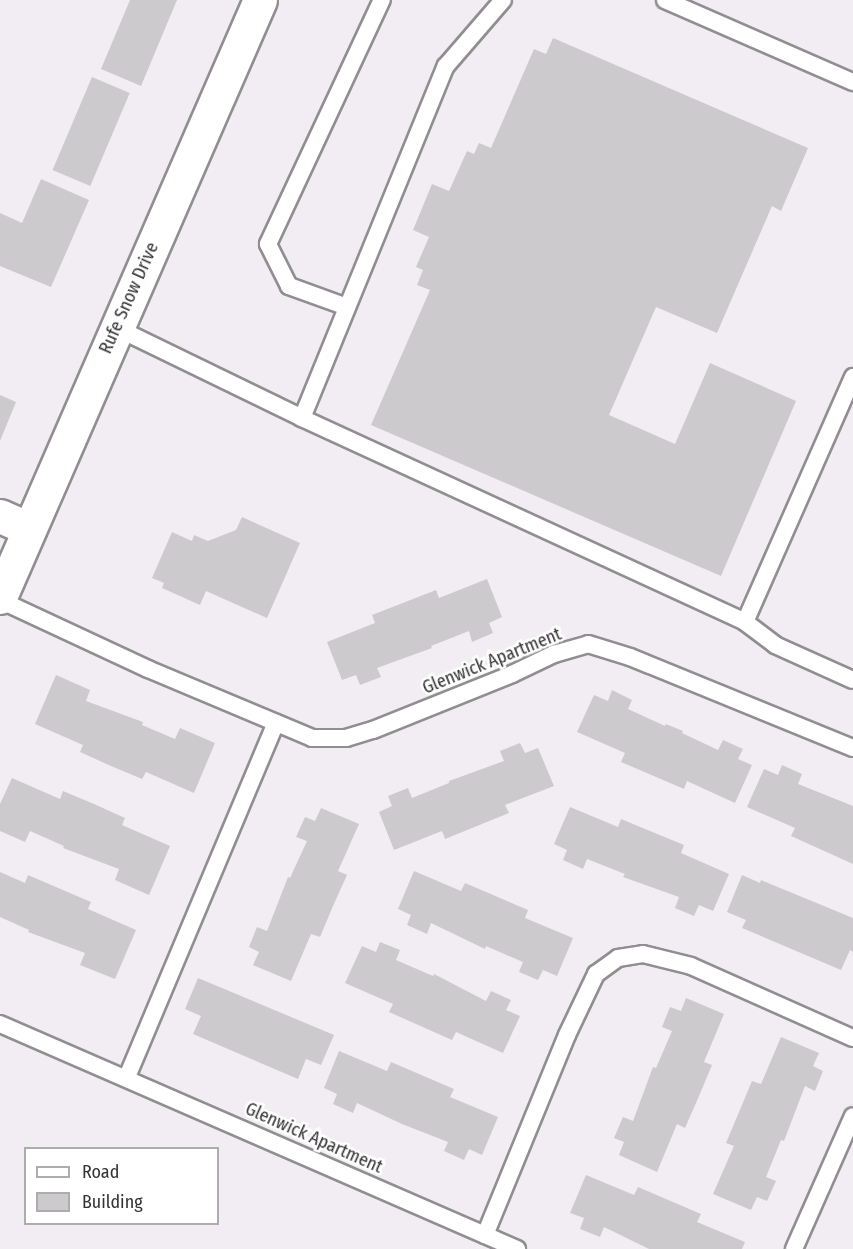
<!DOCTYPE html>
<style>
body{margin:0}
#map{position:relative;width:853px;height:1249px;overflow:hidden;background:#f1edf2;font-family:"Fira Sans Condensed",sans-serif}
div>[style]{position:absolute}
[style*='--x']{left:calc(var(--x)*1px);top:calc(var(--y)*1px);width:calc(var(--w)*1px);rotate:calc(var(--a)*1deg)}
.building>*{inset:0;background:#cdcace;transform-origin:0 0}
.roads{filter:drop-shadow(2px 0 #918e92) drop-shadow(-2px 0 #918e92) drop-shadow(0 2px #918e92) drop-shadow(0 -2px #918e92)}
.lane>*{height:16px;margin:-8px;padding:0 8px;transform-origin:8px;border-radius:8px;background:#fff}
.street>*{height:33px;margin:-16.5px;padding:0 16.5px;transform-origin:16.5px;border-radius:16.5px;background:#fff}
.secondary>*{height:33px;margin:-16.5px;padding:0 16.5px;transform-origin:16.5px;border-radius:16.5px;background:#fff}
span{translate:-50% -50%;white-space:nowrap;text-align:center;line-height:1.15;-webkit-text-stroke:5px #fff;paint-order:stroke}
.street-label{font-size:18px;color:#343334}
.legend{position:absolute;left:24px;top:1147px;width:195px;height:78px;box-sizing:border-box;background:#fff;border:2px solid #aeadae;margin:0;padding:8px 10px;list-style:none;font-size:18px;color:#343334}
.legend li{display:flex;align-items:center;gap:12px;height:30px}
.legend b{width:30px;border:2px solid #aeadae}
</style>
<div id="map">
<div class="building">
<div style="clip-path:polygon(130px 0,177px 0,141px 86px,101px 69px)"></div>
<div style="clip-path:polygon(553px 38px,808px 148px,781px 211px,772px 206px,717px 333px,656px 307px,609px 415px,675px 444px,710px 363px,796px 401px,721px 576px,371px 425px,430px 290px,417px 285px,423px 270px,416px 267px,429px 237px,413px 230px,432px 184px,449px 191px,467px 151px,474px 154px,479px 143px,491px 148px,534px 49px,546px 54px)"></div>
<div style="left:92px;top:77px;width:41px;height:101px;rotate:23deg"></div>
<div style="clip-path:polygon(41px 179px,89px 200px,51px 287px,0 266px,0 213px,22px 223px)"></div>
<div style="clip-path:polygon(0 395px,16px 402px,0 441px)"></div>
<div style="clip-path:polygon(242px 517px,300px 543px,267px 618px,206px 591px,200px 605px,162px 588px,164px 583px,152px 578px,172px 532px,192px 541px,194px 535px,208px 541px,236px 530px)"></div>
<div style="clip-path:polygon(487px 579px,502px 617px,489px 623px,493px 633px,472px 642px,469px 631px,431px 646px,432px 648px,377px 668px,381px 677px,360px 685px,356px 675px,342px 680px,327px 642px,375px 623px,372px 615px,436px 590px,439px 598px)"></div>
<div style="clip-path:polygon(56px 675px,90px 690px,86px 701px,143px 722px,142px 725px,175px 739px,180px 728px,215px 743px,194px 793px,146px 772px,142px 779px,111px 766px,80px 752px,83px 745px,35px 724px)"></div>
<div style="clip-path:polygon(612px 690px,632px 700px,628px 709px,665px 726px,666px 724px,683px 731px,682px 733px,718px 750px,723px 740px,743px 749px,738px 759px,752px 765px,735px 803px,687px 781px,684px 789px,621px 762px,625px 753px,577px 732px,594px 695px,608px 701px)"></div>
<div style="clip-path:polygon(520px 743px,525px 753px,538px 748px,554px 786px,505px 805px,509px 813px,445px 839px,442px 831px,394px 850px,379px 812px,392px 806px,388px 796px,408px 788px,412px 798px,449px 783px,449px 781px,504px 761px,500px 751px)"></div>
<div style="clip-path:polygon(782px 765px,802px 774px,798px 784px,853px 806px,853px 864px,791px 836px,795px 828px,747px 807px,764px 769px,778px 775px)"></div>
<div style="clip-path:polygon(12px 778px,60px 799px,63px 791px,94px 804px,125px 818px,122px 825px,170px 846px,149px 895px,115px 880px,119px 869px,63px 848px,64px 846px,30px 831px,25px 842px,0 831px,0 804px)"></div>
<div style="clip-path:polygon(570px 807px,618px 827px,621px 819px,684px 845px,681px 853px,729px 874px,713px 911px,699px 905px,694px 916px,675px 908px,679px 897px,623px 877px,625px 874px,587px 859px,583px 869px,563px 860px,567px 850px,554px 844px)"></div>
<div style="clip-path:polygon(321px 808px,359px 824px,338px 871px,347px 875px,333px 906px,320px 937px,311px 934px,291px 981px,253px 965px,259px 952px,249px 947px,257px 927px,267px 931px,288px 877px,290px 878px,307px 841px,296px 837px,305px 817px,315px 821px)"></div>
<div style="clip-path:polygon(414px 871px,461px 891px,465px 883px,528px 910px,525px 918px,573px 938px,557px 976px,543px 970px,538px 980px,519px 972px,523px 962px,486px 946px,485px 949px,431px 923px,427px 934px,407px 925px,411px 915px,398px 909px)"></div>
<div style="clip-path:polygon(0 872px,25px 883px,28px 875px,91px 902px,88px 909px,136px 930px,115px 979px,80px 965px,85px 953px,28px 932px,29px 930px,0 917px)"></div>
<div style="clip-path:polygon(742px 875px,760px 883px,761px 880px,853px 918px,853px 952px,850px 950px,841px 970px,742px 928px,746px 920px,727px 912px)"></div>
<div style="clip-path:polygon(380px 942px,400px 950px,396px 960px,433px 976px,434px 974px,486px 1001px,491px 991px,511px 1000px,506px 1010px,520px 1016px,503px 1053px,456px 1032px,452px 1040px,389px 1012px,393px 1004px,345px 983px,362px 946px,376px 952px)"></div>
<div style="clip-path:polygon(198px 978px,334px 1035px,321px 1065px,306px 1059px,298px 1079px,193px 1034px,201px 1016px,185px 1009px)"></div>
<div style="clip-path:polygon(686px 998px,724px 1014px,704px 1062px,712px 1065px,699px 1096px,685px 1128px,677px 1124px,657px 1172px,619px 1155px,624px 1142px,614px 1138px,623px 1117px,633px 1121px,653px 1067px,656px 1068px,672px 1031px,662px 1027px,670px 1007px,681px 1011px)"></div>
<div style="clip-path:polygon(781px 1037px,819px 1053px,813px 1066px,823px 1071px,815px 1091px,805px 1086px,784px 1141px,781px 1140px,766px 1177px,776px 1181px,767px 1201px,757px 1197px,751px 1210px,713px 1194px,734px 1146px,726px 1143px,752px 1081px,761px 1084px)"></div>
<div style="clip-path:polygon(339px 1051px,387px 1071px,391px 1062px,454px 1089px,450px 1097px,498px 1117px,482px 1155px,469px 1149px,464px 1160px,444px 1151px,448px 1142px,402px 1124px,357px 1103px,353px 1113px,333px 1104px,337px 1094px,324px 1088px)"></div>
<div style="clip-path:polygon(586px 1175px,634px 1195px,638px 1187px,701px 1214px,697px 1222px,745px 1242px,742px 1249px,649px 1249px,604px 1227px,600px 1237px,580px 1229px,584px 1218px,570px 1213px)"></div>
</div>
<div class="roads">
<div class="lane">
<div style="--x:665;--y:0;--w:205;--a:23.6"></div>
<div style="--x:347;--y:307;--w:62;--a:-160.1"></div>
<div style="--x:289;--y:286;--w:47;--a:-116.6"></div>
<div style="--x:268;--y:244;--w:269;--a:-65"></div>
<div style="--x:117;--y:328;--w:206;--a:25.9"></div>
<div style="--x:302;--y:418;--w:488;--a:24.7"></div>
<div style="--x:745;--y:622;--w:38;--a:37"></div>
<div style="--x:775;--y:645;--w:85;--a:24.2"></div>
<div style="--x:302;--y:418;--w:380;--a:-67.8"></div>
<div style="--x:446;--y:66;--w:87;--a:-49.2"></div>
<div style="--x:0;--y:600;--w:163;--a:25"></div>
<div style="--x:148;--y:669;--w:178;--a:22.8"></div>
<div style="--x:312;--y:738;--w:34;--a:0"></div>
<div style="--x:346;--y:738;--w:28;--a:-17"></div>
<div style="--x:373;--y:730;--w:150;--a:-21.9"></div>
<div style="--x:512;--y:674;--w:47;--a:-25.5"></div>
<div style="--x:554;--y:654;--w:35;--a:-16"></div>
<div style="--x:588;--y:644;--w:44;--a:17.2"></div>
<div style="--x:630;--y:657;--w:241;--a:22.2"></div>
<div style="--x:745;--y:622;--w:268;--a:-66.2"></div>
<div style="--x:0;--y:1024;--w:564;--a:23.52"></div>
<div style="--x:127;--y:1077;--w:384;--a:-67.2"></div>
<div style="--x:485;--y:1235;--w:216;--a:-67.7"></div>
<div style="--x:567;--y:1035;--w:68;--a:-64.6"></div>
<div style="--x:596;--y:974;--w:27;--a:-36"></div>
<div style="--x:618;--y:958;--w:25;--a:-9"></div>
<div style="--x:643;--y:954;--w:49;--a:14"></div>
<div style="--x:691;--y:966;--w:177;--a:24"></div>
<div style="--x:794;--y:1249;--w:145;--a:-66.1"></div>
</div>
<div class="street">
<div style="--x:0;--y:516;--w:32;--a:24"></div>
</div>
<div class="secondary">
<div style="--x:0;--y:597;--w:651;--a:-66.47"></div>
</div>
</div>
<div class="street-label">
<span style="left:129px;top:298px;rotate:-66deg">Rufe Snow Drive</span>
<span style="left:492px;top:661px;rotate:-22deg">Glenwick Apartment</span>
<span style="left:314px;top:1138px;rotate:24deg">Glenwick Apartment</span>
</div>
<ul class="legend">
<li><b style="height:8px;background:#fff"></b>Road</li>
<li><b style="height:16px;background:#cdcace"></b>Building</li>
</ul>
</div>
